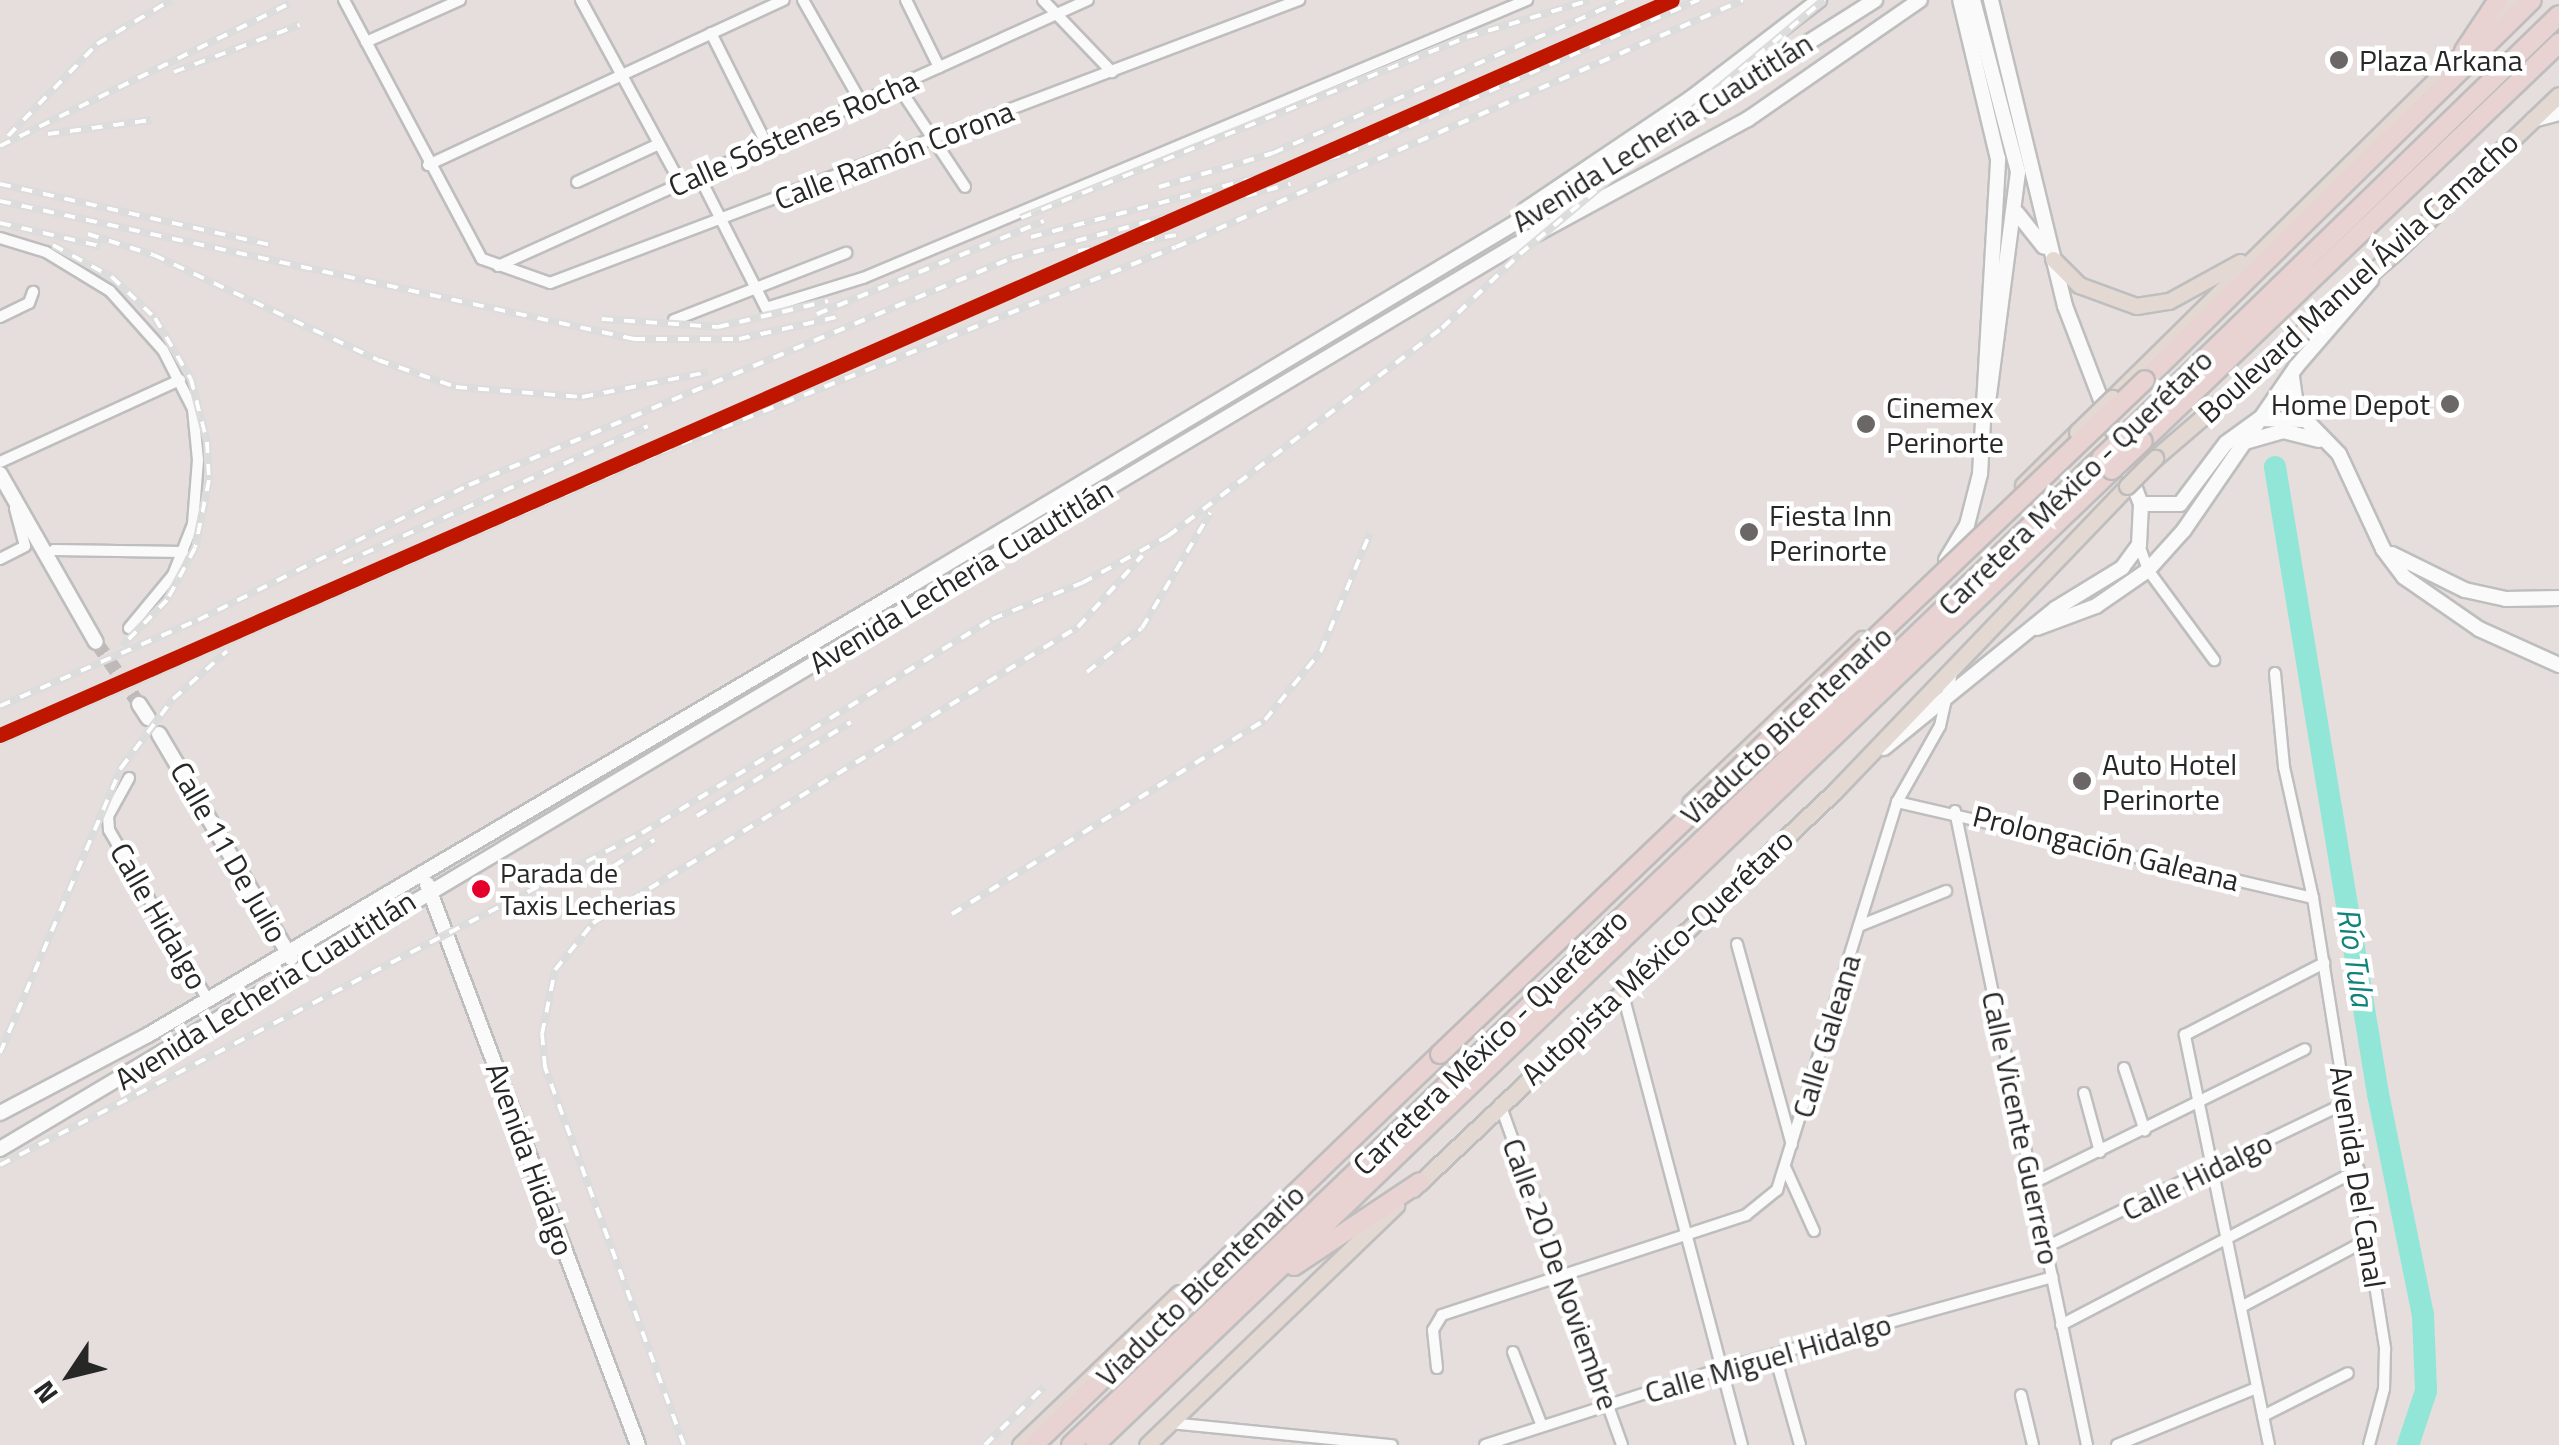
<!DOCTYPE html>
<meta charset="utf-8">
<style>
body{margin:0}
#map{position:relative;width:2559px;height:1445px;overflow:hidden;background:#e5dedc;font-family:"Titillium Web",sans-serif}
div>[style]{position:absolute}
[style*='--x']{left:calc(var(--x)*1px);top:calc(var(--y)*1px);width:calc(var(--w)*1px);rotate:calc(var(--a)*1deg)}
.river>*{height:22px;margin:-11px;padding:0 11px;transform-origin:11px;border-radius:11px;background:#91e6d7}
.secondary-tunnel>*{height:14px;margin-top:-7px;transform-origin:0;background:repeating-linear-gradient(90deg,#bfb9b8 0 14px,transparent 0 21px)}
.roads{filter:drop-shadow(2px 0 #bfbebe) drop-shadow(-2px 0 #bfbebe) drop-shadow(0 2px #bfbebe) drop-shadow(0 -2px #bfbebe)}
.street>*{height:10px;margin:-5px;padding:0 5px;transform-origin:5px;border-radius:5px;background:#fbfafa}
.secondary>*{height:14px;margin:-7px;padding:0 7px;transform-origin:7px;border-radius:7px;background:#fbfafa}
.primary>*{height:15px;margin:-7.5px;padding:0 7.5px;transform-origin:7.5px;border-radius:7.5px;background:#e4d8d2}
.highway>*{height:18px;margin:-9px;padding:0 9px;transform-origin:9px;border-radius:9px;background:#e8d2d2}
.rail>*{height:8px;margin-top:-4px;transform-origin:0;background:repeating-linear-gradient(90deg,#fff 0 11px,#dcdcdd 0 22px);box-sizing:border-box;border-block:2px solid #dcdcdd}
.bridges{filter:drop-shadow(2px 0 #bebcbb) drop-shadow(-2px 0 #bebcbb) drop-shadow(0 2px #bebcbb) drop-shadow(0 -2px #bebcbb)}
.primary-bridge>*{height:15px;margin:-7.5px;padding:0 7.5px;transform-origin:7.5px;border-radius:7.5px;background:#e4d8d2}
.highway-bridge>*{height:18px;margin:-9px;padding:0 9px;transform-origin:9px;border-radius:9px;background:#e8d2d2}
.rail-1>*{height:15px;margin:-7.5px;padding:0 7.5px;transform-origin:7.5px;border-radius:7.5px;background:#bf1600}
.dots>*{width:28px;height:28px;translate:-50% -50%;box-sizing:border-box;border:5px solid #fff;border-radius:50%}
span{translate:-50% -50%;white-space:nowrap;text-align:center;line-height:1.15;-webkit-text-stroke:9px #fff;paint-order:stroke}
.bus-label{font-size:28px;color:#272727}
.left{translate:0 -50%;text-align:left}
.poi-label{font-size:30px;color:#272727}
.right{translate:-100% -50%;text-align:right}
.street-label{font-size:30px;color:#272727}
.water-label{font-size:32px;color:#11847a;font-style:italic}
.north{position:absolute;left:20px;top:1325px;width:100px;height:100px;-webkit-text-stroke:8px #fff;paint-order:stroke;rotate:235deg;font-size:28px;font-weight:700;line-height:40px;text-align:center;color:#272727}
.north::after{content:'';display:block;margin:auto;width:35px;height:45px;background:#272727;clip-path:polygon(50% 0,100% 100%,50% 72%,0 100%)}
</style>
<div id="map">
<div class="river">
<div style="--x:2275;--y:467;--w:635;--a:80.67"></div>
<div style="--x:2378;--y:1094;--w:226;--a:78.5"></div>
<div style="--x:2423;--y:1315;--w:76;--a:87.7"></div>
<div style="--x:2426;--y:1391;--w:57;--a:108.4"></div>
</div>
<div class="secondary-tunnel">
<div style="--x:96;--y:642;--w:75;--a:55.3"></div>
</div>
<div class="roads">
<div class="street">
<div style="--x:344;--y:0;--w:293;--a:62"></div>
<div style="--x:482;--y:259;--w:72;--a:19.4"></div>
<div style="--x:550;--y:283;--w:801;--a:-20.7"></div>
<div style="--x:581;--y:0;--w:209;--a:61.5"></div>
<div style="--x:803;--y:0;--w:117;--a:60.4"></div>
<div style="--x:906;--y:0;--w:75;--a:63.8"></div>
<div style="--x:1043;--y:0;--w:100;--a:46.2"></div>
<div style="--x:711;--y:33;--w:125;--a:63.4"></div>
<div style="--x:366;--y:42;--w:103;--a:-24.1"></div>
<div style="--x:898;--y:86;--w:121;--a:56.4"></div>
<div style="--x:428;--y:165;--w:392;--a:-24.9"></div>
<div style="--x:699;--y:176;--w:148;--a:63.1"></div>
<div style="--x:766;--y:308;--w:102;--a:-17.2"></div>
<div style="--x:863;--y:278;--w:720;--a:-22.72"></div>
<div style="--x:577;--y:182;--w:90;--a:-24.9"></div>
<div style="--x:0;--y:238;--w:48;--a:16.9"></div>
<div style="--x:46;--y:252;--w:75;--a:31.4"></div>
<div style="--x:110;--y:291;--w:79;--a:48.1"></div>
<div style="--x:163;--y:350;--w:66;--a:63"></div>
<div style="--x:193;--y:409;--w:51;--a:84.4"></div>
<div style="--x:198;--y:460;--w:64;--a:94.5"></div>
<div style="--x:193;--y:524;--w:55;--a:111.4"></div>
<div style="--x:173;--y:575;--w:69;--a:129.7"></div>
<div style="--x:498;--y:266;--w:647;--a:-24.27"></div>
<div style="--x:0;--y:317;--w:32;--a:-26"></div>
<div style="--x:29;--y:303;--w:12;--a:-70"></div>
<div style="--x:674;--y:320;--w:185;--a:-21.3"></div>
<div style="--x:0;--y:462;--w:198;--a:-24.5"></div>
<div style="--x:2139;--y:545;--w:27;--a:70"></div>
<div style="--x:2148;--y:570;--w:112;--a:53.7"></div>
<div style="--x:54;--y:550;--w:129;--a:0.9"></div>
<div style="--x:0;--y:559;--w:28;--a:-27"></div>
<div style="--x:25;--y:546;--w:39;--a:-105"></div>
<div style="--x:2275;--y:673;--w:94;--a:84.5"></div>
<div style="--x:2284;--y:767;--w:134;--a:77.5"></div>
<div style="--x:2313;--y:898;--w:457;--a:80.9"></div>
<div style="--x:2385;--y:1349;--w:40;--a:91.4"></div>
<div style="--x:2384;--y:1389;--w:58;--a:105"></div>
<div style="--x:129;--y:778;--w:43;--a:118.9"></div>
<div style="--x:108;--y:816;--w:14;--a:86"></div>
<div style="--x:109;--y:830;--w:197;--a:59.8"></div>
<div style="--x:1897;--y:802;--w:427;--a:13"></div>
<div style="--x:1955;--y:811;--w:648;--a:78.24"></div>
<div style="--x:1859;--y:926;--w:94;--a:-21.9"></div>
<div style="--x:1737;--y:944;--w:208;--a:74.7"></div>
<div style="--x:1622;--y:991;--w:470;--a:75.2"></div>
<div style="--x:2124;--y:1068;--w:66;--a:71.6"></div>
<div style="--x:2084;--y:1093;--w:61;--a:74.8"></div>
<div style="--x:1500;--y:1104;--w:362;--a:70.3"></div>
<div style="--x:1786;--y:1169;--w:68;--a:65.7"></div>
<div style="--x:2033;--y:1183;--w:303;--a:-26.2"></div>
<div style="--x:2046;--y:1247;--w:334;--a:-25.7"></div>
<div style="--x:2241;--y:1307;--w:145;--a:-28"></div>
<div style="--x:2061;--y:1325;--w:336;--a:-27.6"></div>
<div style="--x:1513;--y:1352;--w:79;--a:68.6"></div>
<div style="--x:1775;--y:1356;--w:92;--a:74.3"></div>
<div style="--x:1437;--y:1368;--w:38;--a:-96"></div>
<div style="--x:1433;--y:1330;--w:17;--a:-59"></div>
<div style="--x:1442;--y:1315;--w:320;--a:-18.2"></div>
<div style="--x:1746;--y:1215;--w:40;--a:-39"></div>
<div style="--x:1777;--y:1190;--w:406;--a:-72.8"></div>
<div style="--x:1897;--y:802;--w:87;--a:-60.5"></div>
<div style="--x:1940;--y:726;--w:59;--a:-77.4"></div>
<div style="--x:2021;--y:1395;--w:51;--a:76.5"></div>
<div style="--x:2263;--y:1416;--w:95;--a:-26.8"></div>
<div style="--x:1170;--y:1423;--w:223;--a:5.7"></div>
<div style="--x:1485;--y:1445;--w:248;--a:-17.9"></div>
<div style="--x:1721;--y:1369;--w:344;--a:-15.5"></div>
<div style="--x:2117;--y:1445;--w:151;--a:-22.2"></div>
<div style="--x:2269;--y:1445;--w:419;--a:-101.6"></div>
<div style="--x:2185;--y:1035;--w:157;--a:-27.4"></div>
</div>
<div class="secondary">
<div style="--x:1973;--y:0;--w:178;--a:75.3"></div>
<div style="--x:2018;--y:172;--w:226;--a:97.4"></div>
<div style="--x:2533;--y:120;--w:27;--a:-15"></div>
<div style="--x:1525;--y:210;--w:200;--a:-34"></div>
<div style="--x:1691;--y:98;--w:161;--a:-37.4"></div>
<div style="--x:2017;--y:213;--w:43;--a:51.5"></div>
<div style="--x:2292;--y:377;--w:34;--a:82"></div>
<div style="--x:2297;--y:411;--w:60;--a:45.7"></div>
<div style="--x:2339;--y:454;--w:105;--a:65.1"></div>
<div style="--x:2383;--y:549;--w:35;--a:53"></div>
<div style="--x:2404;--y:577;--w:91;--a:34.7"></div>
<div style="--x:2479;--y:629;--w:88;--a:24.2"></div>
<div style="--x:2245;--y:442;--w:40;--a:-16"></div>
<div style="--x:2283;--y:431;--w:37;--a:14"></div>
<div style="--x:0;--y:474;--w:193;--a:60.3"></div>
<div style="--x:2141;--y:504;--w:39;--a:0"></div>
<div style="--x:2180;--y:504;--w:76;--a:-53"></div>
<div style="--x:2226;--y:443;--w:41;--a:-36"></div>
<div style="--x:2259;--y:419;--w:44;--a:1.3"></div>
<div style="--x:2392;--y:554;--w:81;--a:26.3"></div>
<div style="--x:2465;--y:590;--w:42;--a:12.4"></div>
<div style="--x:2506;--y:599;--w:53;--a:-1.1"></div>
<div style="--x:1946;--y:560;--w:41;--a:-59"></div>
<div style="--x:1967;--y:525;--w:53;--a:-75.7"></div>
<div style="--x:1980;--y:474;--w:316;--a:-86.7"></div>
<div style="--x:1998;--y:159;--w:163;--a:-103.4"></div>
<div style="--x:2037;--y:628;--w:63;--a:-20.4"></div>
<div style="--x:2096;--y:606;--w:63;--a:-34.7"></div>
<div style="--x:2148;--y:570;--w:54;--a:-48"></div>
<div style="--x:2184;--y:530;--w:198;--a:-55.5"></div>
<div style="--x:2296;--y:367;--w:115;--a:-49.2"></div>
<div style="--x:139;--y:704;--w:17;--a:57"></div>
<div style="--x:159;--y:734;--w:260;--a:59.5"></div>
<div style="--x:1884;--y:748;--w:220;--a:-39.1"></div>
<div style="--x:2055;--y:609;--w:79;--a:-31.5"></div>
<div style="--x:2122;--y:568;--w:29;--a:-54"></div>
<div style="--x:2139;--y:545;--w:41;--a:-87.2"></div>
<div style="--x:2141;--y:504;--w:212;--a:-111"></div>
<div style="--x:2065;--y:306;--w:315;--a:-103.6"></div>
<div style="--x:427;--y:884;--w:599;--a:69.39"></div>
<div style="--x:0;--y:1113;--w:167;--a:-27.8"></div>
<div style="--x:148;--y:1035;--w:890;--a:-30.51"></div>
<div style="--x:915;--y:583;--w:886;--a:-30.96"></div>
<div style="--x:1675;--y:127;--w:237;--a:-32.4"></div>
<div style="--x:0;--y:1149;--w:1765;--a:-30.81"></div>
<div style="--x:1516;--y:245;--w:264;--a:-28.5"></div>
<div style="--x:1748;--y:119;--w:209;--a:-34.7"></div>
</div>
<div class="primary">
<div style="--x:2053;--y:259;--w:37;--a:45"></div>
<div style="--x:2079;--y:285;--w:61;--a:20.2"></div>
<div style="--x:2136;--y:306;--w:33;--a:-9"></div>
<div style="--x:2169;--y:301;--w:81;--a:-28.8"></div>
<div style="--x:2112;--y:398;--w:567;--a:-44.57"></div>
<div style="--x:2155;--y:458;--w:315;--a:-40.6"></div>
<div style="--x:2394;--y:253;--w:228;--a:-43.8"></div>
<div style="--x:2023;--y:485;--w:76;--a:-44.5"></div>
<div style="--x:1690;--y:803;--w:238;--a:-43.6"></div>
<div style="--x:1413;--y:1189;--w:580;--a:-43.32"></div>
<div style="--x:1835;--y:791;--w:422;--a:-46.2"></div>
<div style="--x:1020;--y:1445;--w:220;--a:-43.7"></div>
<div style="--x:1147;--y:1445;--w:346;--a:-43.9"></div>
</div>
<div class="highway">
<div style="--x:2464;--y:51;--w:61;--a:-56.3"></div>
<div style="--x:2145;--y:380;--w:542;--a:-44.48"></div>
<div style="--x:2133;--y:428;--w:593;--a:-44.11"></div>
<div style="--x:2143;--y:441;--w:576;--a:-43.73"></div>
<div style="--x:1766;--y:751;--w:74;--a:-36.7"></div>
<div style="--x:1294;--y:1266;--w:151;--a:-33.7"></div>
<div style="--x:1034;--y:1445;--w:564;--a:-43.92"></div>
<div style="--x:1071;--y:1445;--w:1427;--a:-43.78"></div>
<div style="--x:1095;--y:1445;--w:1409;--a:-43.79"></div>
</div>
</div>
<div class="rail">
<div style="--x:174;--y:72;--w:134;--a:-20.6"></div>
<div style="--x:48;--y:134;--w:104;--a:-7.7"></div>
<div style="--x:8;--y:136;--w:128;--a:-45.9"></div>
<div style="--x:97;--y:44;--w:86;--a:-30.7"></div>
<div style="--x:0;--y:146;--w:323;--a:-26.2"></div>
<div style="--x:0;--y:184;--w:277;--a:12.7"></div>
<div style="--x:1159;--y:187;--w:119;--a:-16.6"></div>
<div style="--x:1273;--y:153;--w:383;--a:-23.6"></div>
<div style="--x:0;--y:201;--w:649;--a:12.28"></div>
<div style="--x:634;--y:339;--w:105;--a:0"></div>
<div style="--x:739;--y:339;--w:100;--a:-12.7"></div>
<div style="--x:1021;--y:218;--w:481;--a:-22.1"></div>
<div style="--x:1467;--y:37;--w:128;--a:-16.7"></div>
<div style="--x:0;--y:223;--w:103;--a:13"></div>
<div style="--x:88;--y:234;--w:69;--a:17.7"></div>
<div style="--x:154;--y:255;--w:247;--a:25.1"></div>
<div style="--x:378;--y:360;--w:83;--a:19.1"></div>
<div style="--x:456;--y:387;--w:126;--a:4.5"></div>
<div style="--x:582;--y:397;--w:128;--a:-11.2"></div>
<div style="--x:1031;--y:237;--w:328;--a:-14.8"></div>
<div style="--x:1348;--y:153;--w:383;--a:-23.6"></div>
<div style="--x:53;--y:245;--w:67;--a:28.5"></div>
<div style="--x:112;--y:277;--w:59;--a:43.6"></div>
<div style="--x:155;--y:318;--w:71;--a:59.5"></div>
<div style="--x:191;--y:379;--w:65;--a:75.7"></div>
<div style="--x:207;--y:442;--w:38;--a:87"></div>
<div style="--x:209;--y:480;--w:69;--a:101.6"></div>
<div style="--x:195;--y:548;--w:59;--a:118.3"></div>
<div style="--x:167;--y:600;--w:64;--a:134.4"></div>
<div style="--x:1078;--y:251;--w:100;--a:-9.2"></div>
<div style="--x:817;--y:314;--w:245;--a:-22.3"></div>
<div style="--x:602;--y:319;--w:116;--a:3.9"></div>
<div style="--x:718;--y:327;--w:113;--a:-13.3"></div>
<div style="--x:343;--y:563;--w:334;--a:-24.2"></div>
<div style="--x:1087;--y:672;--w:70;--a:-38.7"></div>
<div style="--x:1142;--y:628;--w:134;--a:-59.4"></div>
<div style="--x:0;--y:706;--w:216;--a:-23.5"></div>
<div style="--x:198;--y:620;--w:303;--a:-26.5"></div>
<div style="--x:469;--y:485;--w:589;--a:-22.69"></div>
<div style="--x:1012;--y:258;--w:288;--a:-14.9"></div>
<div style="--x:0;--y:742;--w:722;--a:-23.69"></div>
<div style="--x:661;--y:452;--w:554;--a:-21.71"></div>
<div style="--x:1176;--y:247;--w:618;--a:-23.54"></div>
<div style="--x:697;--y:816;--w:180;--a:-31.4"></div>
<div style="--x:614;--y:866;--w:48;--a:-33"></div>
<div style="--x:952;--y:914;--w:368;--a:-31.8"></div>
<div style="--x:1265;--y:720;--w:89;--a:-50.9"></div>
<div style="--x:1321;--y:651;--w:128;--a:-67.4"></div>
<div style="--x:0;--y:1053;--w:310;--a:-67"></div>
<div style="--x:121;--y:768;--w:86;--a:-53"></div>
<div style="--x:173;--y:699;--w:72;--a:-41.6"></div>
<div style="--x:0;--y:1165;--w:723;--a:-27.35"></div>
<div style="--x:642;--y:833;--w:410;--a:-31.4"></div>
<div style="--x:992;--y:619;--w:97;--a:-21.8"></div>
<div style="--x:1082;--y:583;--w:98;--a:-28.7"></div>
<div style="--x:1168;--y:536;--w:344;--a:-37.2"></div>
<div style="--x:1442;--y:328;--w:108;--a:-43.5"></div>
<div style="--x:1520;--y:254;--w:396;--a:-39.9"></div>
<div style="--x:684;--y:1445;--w:403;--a:-110.2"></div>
<div style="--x:545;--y:1067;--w:33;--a:-95"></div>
<div style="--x:542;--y:1034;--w:65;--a:-78.5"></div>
<div style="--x:555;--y:970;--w:60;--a:-51"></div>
<div style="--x:593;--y:923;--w:568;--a:-31.4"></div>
<div style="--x:1078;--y:627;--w:96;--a:-48"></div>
<div style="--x:985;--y:1445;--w:83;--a:-44.5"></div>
</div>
<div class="bridges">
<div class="primary-bridge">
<div style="--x:2077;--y:432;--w:49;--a:-44.2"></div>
<div style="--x:2127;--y:486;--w:40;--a:-45"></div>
</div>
<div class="highway-bridge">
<div style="--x:2101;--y:458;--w:44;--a:-43.2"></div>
<div style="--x:2112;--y:470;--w:42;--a:-43.1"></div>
<div style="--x:1440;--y:1054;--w:975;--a:-43.71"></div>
</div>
</div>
<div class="rail-1">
<div style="--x:0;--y:735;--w:1826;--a:-23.73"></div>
</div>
<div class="dots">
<div style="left:2339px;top:60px;background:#6a6766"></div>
<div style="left:2450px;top:404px;background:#6a6766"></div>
<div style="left:1866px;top:424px;background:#6a6766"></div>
<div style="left:1749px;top:532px;background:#6a6766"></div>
<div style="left:2082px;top:781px;background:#6a6766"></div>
<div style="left:481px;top:889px;background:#e4002b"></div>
</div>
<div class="bus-label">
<span class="left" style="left:500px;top:889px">Parada de<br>Taxis Lecherias</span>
</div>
<div class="poi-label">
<span class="left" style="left:2359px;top:60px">Plaza Arkana</span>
<span class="right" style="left:2430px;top:404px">Home Depot</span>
<span class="left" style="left:1886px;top:424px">Cinemex<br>Perinorte</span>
<span class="left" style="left:1769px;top:532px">Fiesta Inn<br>Perinorte</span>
<span class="left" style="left:2102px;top:781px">Auto Hotel<br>Perinorte</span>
</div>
<div class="street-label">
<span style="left:1662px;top:132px;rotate:-32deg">Avenida Lecheria Cuautitlán</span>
<span style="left:793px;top:133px;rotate:-24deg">Calle Sóstenes Rocha</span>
<span style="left:894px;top:155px;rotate:-21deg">Calle Ramón Corona</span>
<span style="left:2358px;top:277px;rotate:-42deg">Boulevard Manuel Ávila Camacho</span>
<span style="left:2075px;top:482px;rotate:-44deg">Carretera México - Querétaro</span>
<span style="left:961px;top:576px;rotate:-31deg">Avenida Lecheria Cuautitlán</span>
<span style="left:1786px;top:725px;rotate:-43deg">Viaducto Bicentenario</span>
<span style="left:2106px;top:848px;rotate:14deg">Prolongación Galeana</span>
<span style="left:229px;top:852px;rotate:60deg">Calle 11 De Julio</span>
<span style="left:159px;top:916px;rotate:60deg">Calle Hidalgo</span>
<span style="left:1657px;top:957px;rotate:-43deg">Autopista México-Querétaro</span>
<span style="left:265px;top:990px;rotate:-32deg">Avenida Lecheria Cuautitlán</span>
<span style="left:1826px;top:1036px;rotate:-73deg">Calle Galeana</span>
<span style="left:1490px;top:1042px;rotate:-44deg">Carretera México - Querétaro</span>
<span style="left:2021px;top:1128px;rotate:78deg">Calle Vicente Guerrero</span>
<span style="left:530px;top:1159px;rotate:70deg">Avenida Hidalgo</span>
<span style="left:2197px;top:1176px;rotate:-26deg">Calle Hidalgo</span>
<span style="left:2358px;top:1177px;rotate:81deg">Avenida Del Canal</span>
<span style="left:1561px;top:1274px;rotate:70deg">Calle 20 De Noviembre</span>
<span style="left:1200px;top:1285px;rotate:-44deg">Viaducto Bicentenario</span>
<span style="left:1768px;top:1358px;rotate:-16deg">Calle Miguel Hidalgo</span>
</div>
<div class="water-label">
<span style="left:2356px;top:957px;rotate:81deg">Río Tula</span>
</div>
<div class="north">N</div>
</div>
